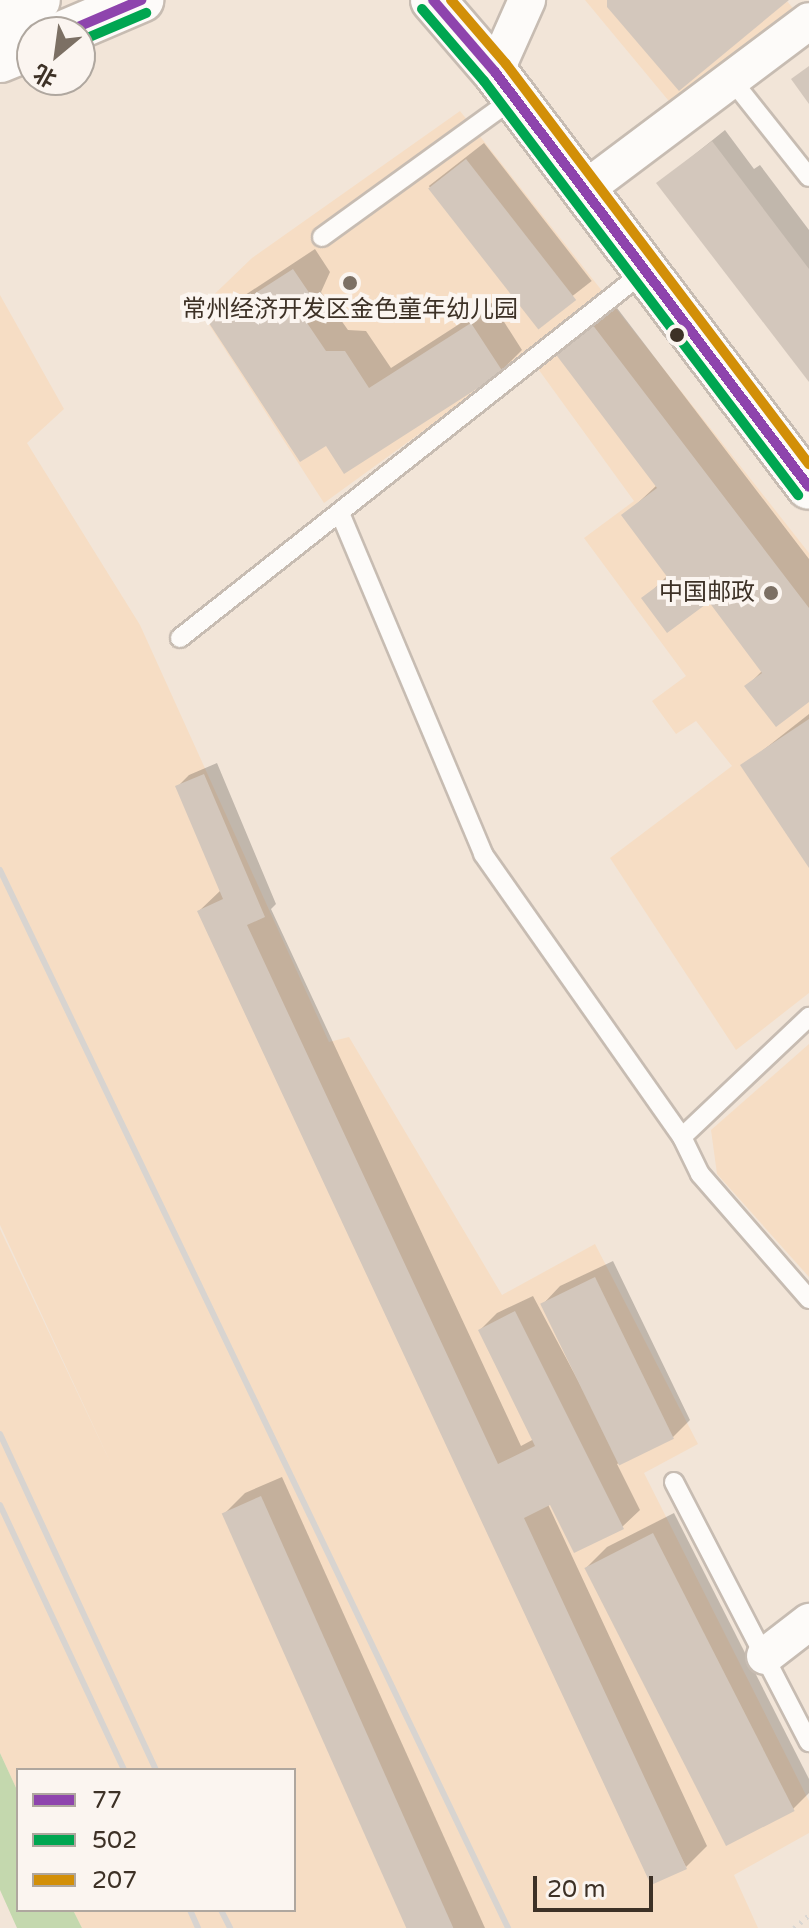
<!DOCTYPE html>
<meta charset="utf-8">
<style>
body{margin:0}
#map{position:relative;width:809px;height:1928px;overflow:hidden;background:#f2e5d8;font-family:"Varela Round","Noto Sans SC",sans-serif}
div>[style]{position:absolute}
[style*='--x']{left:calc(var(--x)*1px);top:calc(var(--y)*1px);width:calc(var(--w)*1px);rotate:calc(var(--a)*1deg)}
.built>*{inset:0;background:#f6ddc4}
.green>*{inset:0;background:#c4d8ae}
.shadow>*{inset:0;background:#0003;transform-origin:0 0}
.building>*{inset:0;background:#d3c7bc;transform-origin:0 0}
.path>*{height:5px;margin-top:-2.5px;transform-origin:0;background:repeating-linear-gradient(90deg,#d9d6d2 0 2px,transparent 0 8px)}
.roads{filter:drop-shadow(2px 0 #c7bcb2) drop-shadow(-2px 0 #c7bcb2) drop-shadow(0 2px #c7bcb2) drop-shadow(0 -2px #c7bcb2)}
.lane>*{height:18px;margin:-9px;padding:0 9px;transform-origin:9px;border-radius:9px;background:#fdfbf9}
.street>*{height:36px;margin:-18px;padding:0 18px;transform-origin:18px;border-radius:18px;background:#fdfbf9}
.secondary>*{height:44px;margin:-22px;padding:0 22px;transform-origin:22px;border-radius:22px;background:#fdfbf9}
.rail>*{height:6px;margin:-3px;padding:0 3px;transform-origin:3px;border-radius:3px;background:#d8d4d0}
.bus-1>*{height:10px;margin:-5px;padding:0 5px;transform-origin:5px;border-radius:5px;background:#8e44ad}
.bus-2>*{height:10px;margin:-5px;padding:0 5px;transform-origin:5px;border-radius:5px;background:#00a651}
.bus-3>*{height:10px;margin:-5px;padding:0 5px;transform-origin:5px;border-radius:5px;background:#d28f08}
.dots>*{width:22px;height:22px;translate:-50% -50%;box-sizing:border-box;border:4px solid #fbf5f0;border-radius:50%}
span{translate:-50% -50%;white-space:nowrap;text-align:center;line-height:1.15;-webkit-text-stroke:8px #fbf5f0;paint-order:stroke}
.poi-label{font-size:24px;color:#3d3126}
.right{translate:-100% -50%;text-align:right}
.legend{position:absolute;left:16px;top:1768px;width:280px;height:144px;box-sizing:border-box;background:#fbf5f0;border:2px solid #afa79f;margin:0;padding:10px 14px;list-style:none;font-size:24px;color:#3d3126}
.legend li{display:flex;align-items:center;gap:16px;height:40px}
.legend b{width:40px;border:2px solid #afa79f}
.north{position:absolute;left:16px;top:16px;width:80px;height:80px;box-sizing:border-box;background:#fbf5f0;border:2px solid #afa79f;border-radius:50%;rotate:209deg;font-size:22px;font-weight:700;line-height:32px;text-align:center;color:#3d3126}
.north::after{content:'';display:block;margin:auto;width:28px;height:36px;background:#7c7064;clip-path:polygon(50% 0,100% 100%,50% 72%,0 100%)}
.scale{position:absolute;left:533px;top:1876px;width:120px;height:36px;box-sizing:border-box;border:4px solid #3d3126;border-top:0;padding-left:10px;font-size:24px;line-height:28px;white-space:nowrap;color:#3d3126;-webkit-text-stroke:6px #fbf5f0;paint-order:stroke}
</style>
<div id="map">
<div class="built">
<div style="clip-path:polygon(585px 0,786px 0,797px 13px,673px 106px)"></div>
<div style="clip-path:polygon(460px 111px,809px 553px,809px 993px,736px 1050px,610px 858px,732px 766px,696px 721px,676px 734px,652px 701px,686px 676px,584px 538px,634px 501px,528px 355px,324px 503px,199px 309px,252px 258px)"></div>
<div style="clip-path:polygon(0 295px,64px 409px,27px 443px,140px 625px,329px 1042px,349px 1037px,502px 1295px,595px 1244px,698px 1444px,644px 1473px,809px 1801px,809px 1833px,734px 1875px,758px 1928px,82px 1928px,73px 1910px,294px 1910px,294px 1770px,18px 1770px,18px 1792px,0 1753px,0 1229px,113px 1468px,0 1225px)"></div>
<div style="clip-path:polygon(809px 1044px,809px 1277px,717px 1174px,711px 1130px)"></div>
</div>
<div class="green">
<div style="clip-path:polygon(0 1753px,18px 1792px,18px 1910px,73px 1910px,82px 1928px,17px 1928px,0 1890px)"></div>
</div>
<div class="shadow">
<div style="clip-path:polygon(725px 130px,754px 169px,760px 165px,809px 230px,809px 379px,659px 183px)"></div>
<div style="left:484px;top:143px;width:175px;height:70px;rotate:52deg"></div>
<div style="clip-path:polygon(315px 249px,330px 272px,321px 292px,348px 330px,366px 331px,391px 368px,492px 303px,522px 350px,501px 371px,327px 443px,212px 324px,233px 303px)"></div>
<div style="clip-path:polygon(614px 304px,809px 559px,809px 700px,747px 686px,763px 670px,709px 599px,644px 599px,668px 575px,624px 516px,657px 485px,557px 353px)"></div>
<div style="clip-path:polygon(809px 714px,809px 864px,743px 766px)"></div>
<div style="clip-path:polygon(217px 763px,276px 904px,271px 909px,521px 1446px,534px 1439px,480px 1330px,497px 1313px,533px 1296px,605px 1431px,543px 1304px,560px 1286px,613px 1261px,690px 1420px,673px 1437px,617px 1464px,640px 1510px,622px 1527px,545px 1498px,707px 1846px,686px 1867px,199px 911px,221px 890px,177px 787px,189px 775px)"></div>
<div style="clip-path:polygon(282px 1477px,485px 1928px,410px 1928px,224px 1514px,245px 1493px)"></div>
<div style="clip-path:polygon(674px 1513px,809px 1779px,809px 1793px,792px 1810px,586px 1568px,607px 1547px)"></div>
</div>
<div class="building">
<div style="clip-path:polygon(607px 0,789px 0,679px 91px,607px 7px)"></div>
<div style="clip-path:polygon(809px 66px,809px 104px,791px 79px)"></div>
<div style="clip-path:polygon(712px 141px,809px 269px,809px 382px,656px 183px)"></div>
<div style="left:466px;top:159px;width:179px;height:48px;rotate:52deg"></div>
<div style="clip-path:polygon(293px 269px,310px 294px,301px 314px,326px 351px,345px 351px,369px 388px,471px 323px,503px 372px,344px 474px,326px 446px,300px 462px,209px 323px)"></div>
<div style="clip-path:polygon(592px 324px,809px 608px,809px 702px,776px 727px,744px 686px,762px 673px,709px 602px,667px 633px,641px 598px,668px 578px,621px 515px,657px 488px,554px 352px)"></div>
<div style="clip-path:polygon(809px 719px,809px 868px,740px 765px)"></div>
<div style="clip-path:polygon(204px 774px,265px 917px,247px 925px,498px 1464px,535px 1446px,478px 1330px,515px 1311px,624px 1529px,574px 1553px,550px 1505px,524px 1518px,687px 1869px,651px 1885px,197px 911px,223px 899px,175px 786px)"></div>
<div style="left:595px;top:1277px;width:180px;height:61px;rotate:64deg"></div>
<div style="left:261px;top:1496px;width:474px;height:43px;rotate:66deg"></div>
<div style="left:653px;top:1533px;width:312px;height:77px;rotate:63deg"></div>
</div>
<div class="path">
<div style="--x:794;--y:1928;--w:20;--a:-41"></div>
</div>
<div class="roads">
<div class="lane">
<div style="--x:731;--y:79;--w:125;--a:51.5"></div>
<div style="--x:322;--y:237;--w:237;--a:-35.9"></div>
<div style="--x:340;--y:513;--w:370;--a:67.2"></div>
<div style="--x:483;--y:854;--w:346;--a:54.9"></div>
<div style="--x:682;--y:1137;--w:41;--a:64.1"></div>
<div style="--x:700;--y:1174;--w:166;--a:48.9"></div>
<div style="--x:180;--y:638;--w:592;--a:-38.28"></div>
<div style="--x:682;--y:1137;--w:175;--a:-43.4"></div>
<div style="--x:674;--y:1482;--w:293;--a:62.6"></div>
</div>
<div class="street">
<div style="--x:495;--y:72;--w:79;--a:-66"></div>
<div style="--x:584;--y:190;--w:281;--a:-36.9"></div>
<div style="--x:765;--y:1656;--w:56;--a:-37.7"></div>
</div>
<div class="secondary">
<div style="--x:433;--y:0;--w:95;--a:49.3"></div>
<div style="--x:495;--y:72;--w:520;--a:52.89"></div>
<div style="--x:0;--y:16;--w:41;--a:-22.8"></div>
<div style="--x:66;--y:32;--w:82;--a:-23.1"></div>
<div style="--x:0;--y:60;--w:35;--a:-22"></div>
</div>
</div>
<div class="rail">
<div style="--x:0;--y:870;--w:1174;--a:64.35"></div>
<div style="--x:0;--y:1434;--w:370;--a:65.1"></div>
<div style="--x:0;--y:1505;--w:293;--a:64.9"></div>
<div style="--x:190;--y:1910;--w:20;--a:66"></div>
<div style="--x:221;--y:1910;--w:20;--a:63"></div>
</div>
<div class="bus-1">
<div style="--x:433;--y:0;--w:95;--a:49.3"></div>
<div style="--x:495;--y:72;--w:520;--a:52.89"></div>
<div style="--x:66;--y:32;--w:82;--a:-23.1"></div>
</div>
<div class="bus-2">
<div style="--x:422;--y:9;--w:95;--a:49.3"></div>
<div style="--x:484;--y:81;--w:520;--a:52.82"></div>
<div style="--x:80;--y:41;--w:72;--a:-23"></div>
</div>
<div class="bus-3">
<div style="--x:451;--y:0;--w:84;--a:49.3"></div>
<div style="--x:506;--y:64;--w:502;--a:52.86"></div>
</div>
<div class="dots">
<div style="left:350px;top:283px;background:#7c7064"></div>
<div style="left:677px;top:335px;background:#3d3126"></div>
<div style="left:771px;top:593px;background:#7c7064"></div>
</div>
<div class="poi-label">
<span style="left:350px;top:310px">常州经济开发区金色童年幼儿园</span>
<span class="right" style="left:755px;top:593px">中国邮政</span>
</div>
<ul class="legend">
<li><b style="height:10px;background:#8e44ad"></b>77</li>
<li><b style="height:10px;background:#00a651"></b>502</li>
<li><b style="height:10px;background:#d28f08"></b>207</li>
</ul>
<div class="north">北</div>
<div class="scale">20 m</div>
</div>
